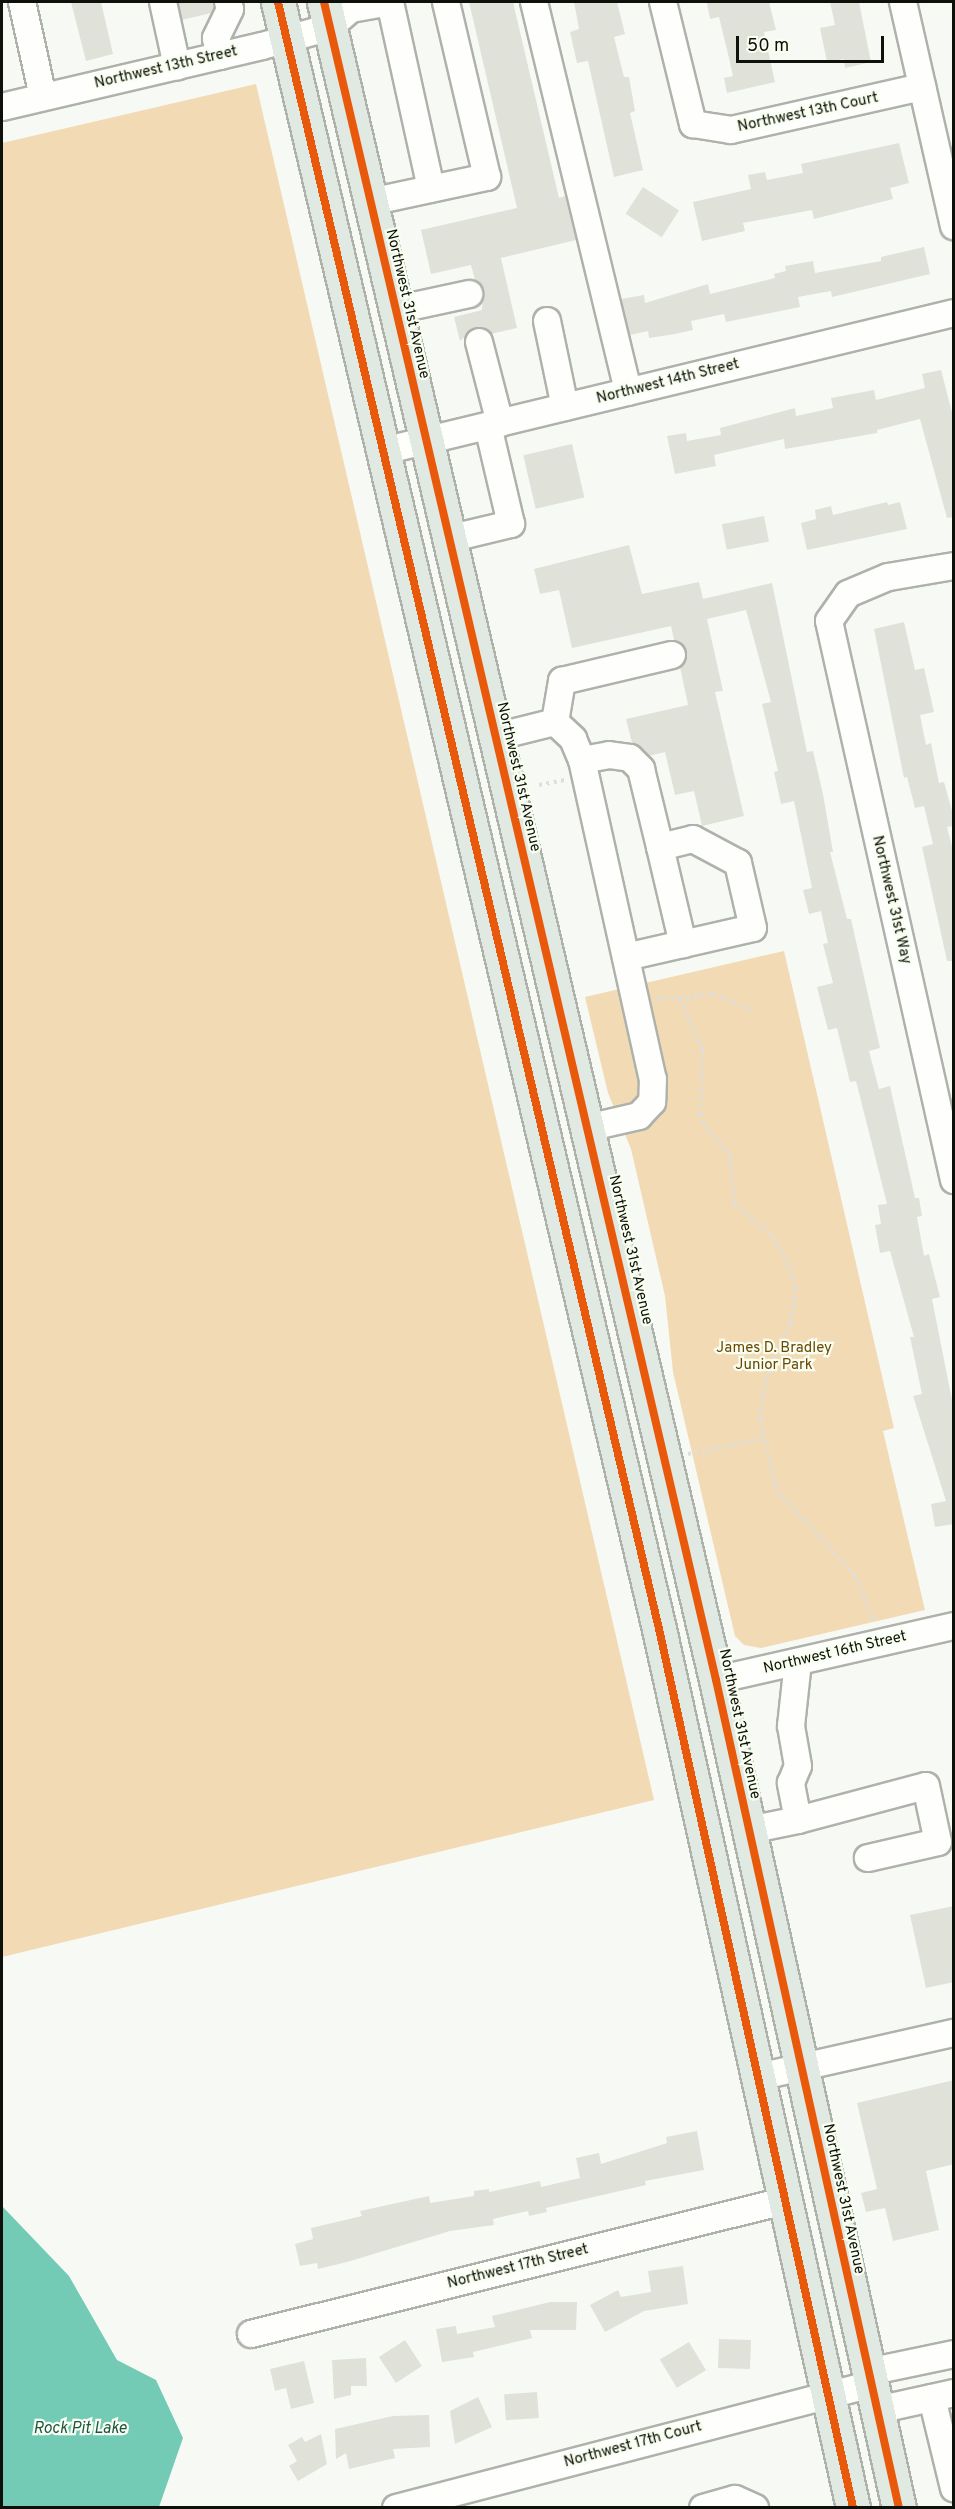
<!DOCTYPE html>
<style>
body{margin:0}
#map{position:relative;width:955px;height:2509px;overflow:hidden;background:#f7faf4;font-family:Overpass,sans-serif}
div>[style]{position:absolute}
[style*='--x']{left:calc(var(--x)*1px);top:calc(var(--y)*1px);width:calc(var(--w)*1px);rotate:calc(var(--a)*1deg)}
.green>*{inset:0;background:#f2dab4}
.water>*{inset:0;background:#73cbb6}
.building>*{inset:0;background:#e0e1d9;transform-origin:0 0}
.path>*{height:4px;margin-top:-2px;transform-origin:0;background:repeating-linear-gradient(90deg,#dedfdd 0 3px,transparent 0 7.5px)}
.roads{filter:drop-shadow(2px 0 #afb2ab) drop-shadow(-2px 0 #afb2ab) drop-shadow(0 2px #afb2ab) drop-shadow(0 -2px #afb2ab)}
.minor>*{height:26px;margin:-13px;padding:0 13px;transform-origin:13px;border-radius:13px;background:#fefefd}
.major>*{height:33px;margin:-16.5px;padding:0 16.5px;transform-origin:16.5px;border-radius:16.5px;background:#e0e9e2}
.cycleway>*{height:8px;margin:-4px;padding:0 4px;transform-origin:4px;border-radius:4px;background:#e8590c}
span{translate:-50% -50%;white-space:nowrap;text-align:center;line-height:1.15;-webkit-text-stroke:4.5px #f8fef0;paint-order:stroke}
.street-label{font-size:15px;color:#0e1109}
.park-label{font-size:15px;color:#6a4705}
.water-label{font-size:16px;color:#1f5246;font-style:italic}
.frame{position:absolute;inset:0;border:3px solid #0e1109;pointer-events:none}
.scale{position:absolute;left:736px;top:36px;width:148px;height:27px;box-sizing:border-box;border:3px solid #0e1109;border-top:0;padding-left:8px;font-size:18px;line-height:21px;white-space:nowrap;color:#0e1109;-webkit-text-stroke:4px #f8fef0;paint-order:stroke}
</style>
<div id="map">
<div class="green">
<div style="clip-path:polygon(256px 84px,654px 1800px,2px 1957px,2px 143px)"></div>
<div style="clip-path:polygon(784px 951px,894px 1428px,883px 1431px,925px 1610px,761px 1648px,744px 1645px,735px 1636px,673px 1372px,665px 1296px,631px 1149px,608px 1093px,585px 997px)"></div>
</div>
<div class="water">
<div style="clip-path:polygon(2px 2206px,69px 2276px,117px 2360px,156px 2380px,183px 2438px,159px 2507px,2px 2507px)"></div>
</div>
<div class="building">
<div style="clip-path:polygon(71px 2px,101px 2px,113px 54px,86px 61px)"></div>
<div style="clip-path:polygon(178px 2px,213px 2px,214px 8px,211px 13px,182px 20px)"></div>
<div style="clip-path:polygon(469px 2px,513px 2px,559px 198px,565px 196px,576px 240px,501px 258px,517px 328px,491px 334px,476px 327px,460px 341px,454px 317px,482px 310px,483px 290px,475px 280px,471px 265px,431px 274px,421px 230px,517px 208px)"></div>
<div style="clip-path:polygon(574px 2px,617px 2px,625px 34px,614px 37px,624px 77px,629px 77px,635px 111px,630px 113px,643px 170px,614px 177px,588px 61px,577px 63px,570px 32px,579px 29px)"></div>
<div style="clip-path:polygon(716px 2px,769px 2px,776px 30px,764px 32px,775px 82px,727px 93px,724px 78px,733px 76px,728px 54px,719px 17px,710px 19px,707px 3px)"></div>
<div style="clip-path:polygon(830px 2px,859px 2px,871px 62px,845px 68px,844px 59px,827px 62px,820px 28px,835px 25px)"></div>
<div style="clip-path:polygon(899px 143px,909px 183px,890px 188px,893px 199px,814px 219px,812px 210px,743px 223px,745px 231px,702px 241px,693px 202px,751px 189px,748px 175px,765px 172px,767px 180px,803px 173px,801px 164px)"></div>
<div style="left:643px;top:187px;width:43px;height:32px;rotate:33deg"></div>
<div style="clip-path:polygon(924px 247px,930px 274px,832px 297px,831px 291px,798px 297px,800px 307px,726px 322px,724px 314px,691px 321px,693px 330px,675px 334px,649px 338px,648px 331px,630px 335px,621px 299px,644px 295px,645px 303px,708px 284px,710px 294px,775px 278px,774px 274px,786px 271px,785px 266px,813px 261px,815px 273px,881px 261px,881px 257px)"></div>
<div style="clip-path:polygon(941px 370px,954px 420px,954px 517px,947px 518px,920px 419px,877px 430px,877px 433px,785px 449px,784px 439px,714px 455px,716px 466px,675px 474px,667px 436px,686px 433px,687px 441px,721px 435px,720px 428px,795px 408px,796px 416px,833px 408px,831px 398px,874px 390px,876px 400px,925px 388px,922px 374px)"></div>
<div style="left:572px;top:444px;width:55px;height:50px;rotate:77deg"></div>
<div style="clip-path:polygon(887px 502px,888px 505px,900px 502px,907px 529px,807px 550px,801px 523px,816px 519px,815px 510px,831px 506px,833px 515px)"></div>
<div style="left:764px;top:516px;width:26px;height:43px;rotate:79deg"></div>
<div style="clip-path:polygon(629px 545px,642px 594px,699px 582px,703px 599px,772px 583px,807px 752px,813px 751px,823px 794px,833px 852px,830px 852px,847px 919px,851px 919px,880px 1048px,869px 1051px,879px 1089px,890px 1086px,915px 1198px,919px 1198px,922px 1216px,917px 1217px,924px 1256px,929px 1254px,940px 1297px,932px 1299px,954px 1410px,954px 1524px,935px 1527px,931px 1504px,946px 1501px,913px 1396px,922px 1394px,910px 1337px,914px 1337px,890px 1251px,880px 1253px,875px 1225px,881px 1224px,878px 1205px,887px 1204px,856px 1081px,850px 1082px,837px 1028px,828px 1030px,817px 987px,833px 983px,823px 944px,828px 943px,821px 911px,809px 914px,803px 890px,812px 888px,794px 801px,781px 804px,774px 772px,778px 771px,762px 704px,771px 702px,746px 610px,707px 619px,723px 691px,715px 692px,744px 816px,702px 826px,694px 791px,675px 795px,665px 752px,649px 756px,632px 743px,626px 719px,688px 705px,680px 667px,687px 652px,674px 640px,671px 626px,572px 648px,559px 590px,540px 594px,534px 569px)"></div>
<div style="clip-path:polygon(904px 622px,915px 670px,924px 668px,934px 712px,920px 715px,926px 745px,931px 743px,939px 783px,944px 782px,954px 818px,954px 826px,947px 827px,954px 854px,954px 961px,947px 961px,922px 847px,933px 844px,924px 806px,915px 808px,907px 777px,904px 778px,874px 629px)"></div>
<div style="clip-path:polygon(954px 1906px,954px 1982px,926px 1988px,910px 1915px)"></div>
<div style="clip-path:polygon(954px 2080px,954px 2164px,926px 2171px,939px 2230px,893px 2241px,885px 2208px,866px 2212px,861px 2193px,877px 2189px,857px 2103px)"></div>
<div style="clip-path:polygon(697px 2131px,704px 2170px,645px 2181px,646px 2185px,546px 2208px,547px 2212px,529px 2216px,528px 2211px,493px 2219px,494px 2225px,450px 2231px,347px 2262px,318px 2269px,317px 2263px,300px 2266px,295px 2244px,313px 2239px,311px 2228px,362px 2216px,360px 2211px,429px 2196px,430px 2203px,474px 2196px,474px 2191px,489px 2189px,489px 2192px,540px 2181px,541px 2187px,580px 2178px,576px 2158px,599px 2153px,601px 2164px,667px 2143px,666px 2137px)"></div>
<div style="clip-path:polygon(683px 2266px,688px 2304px,644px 2311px,605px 2332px,590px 2305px,618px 2290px,621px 2297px,651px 2292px,648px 2271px)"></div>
<div style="clip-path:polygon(550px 2302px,577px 2302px,576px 2330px,530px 2330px,532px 2338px,473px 2352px,474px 2357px,442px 2362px,436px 2329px,456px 2326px,457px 2334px,495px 2327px,492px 2316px)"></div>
<div style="left:719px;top:2339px;width:32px;height:29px;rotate:2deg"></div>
<div style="left:405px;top:2340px;width:31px;height:31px;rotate:57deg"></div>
<div style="left:689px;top:2342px;width:33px;height:34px;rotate:59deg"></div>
<div style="clip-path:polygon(366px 2358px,367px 2386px,351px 2386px,351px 2395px,334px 2399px,332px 2360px)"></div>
<div style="clip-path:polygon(304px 2361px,314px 2403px,291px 2409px,286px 2388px,275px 2391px,270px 2369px)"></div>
<div style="left:537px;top:2392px;width:26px;height:33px;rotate:86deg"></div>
<div style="clip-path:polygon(478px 2397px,492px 2427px,455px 2444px,450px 2411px)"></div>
<div style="clip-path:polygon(429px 2415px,430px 2447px,393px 2449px,395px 2458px,349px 2469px,346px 2453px,336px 2459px,335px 2429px,393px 2416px)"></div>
<div style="clip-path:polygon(321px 2434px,327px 2464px,298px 2481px,289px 2466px,297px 2461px,288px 2445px,302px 2437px,305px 2442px)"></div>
</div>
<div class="path">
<div style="--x:539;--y:785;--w:26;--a:-11"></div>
<div style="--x:656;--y:998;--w:31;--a:0"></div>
<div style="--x:687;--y:998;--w:26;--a:-11"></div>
<div style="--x:713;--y:993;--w:45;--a:23.7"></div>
<div style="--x:680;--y:999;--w:57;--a:66.1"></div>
<div style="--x:703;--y:1051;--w:62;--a:92.8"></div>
<div style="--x:700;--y:1113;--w:14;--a:69"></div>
<div style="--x:705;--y:1126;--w:39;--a:50"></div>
<div style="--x:730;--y:1156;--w:47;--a:85.1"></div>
<div style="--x:734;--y:1203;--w:52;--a:41.1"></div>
<div style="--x:773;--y:1237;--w:38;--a:61"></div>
<div style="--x:791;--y:1270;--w:19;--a:78"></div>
<div style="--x:795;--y:1289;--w:34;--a:97"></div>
<div style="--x:791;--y:1323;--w:61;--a:114.1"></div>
<div style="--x:766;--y:1379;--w:40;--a:98.5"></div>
<div style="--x:760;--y:1419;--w:74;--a:76.7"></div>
<div style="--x:777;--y:1491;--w:115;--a:47.1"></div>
<div style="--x:855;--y:1575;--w:51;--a:68"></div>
<div style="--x:688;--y:1454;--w:76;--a:-11.5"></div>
</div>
<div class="roads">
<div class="minor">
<div style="--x:22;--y:2;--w:97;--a:77.5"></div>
<div style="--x:163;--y:2;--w:66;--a:77.7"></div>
<div style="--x:390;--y:2;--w:191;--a:77.6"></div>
<div style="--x:534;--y:2;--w:401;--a:76.4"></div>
<div style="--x:663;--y:2;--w:126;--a:76.2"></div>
<div style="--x:693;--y:124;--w:38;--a:9"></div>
<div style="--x:731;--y:130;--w:196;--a:-12.7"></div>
<div style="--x:903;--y:2;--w:230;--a:77.2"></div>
<div style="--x:220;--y:56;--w:18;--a:-103"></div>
<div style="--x:216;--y:38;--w:32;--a:-64"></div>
<div style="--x:230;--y:9;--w:7;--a:-106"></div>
<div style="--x:2;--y:107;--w:267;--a:-13.2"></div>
<div style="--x:262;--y:46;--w:71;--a:-15.6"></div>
<div style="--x:330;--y:27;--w:28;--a:-41"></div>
<div style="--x:351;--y:9;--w:39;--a:-10"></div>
<div style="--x:370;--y:202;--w:120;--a:-12.1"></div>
<div style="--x:487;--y:177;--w:180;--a:-103.2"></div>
<div style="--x:395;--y:310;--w:76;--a:-12.2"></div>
<div style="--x:547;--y:321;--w:88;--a:78.2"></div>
<div style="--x:479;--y:342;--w:84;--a:75.5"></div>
<div style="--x:383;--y:451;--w:587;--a:-13.59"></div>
<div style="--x:448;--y:539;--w:65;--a:-13.4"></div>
<div style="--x:511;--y:524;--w:101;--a:-103.2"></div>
<div style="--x:954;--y:566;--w:67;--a:170.5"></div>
<div style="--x:888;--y:577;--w:43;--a:157"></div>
<div style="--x:848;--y:594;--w:33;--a:125"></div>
<div style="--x:829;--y:621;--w:573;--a:77.4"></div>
<div style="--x:555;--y:722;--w:42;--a:-80.3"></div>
<div style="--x:562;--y:681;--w:113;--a:-13.3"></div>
<div style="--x:495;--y:737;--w:62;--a:-14"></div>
<div style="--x:555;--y:722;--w:25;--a:43"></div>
<div style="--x:573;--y:739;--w:23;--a:67"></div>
<div style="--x:582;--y:760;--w:327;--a:77.5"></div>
<div style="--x:653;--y:1079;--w:23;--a:92"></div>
<div style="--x:652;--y:1102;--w:19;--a:133"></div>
<div style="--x:639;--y:1116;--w:53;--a:167"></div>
<div style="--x:582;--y:760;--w:27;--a:-10"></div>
<div style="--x:609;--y:755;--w:21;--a:8"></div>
<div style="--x:630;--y:758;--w:16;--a:45"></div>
<div style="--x:641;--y:769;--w:80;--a:76.3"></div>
<div style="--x:626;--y:957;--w:130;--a:-12.9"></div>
<div style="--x:753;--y:928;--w:67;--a:-103"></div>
<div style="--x:738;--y:863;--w:51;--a:-151.9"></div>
<div style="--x:693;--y:839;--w:34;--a:166"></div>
<div style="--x:660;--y:847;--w:100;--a:76.7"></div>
<div style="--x:716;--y:1680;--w:244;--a:-12.8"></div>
<div style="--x:798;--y:1820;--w:132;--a:-14.9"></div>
<div style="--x:926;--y:1786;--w:57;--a:77.9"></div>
<div style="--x:938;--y:1842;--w:72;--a:167.1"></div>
<div style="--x:749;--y:1830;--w:50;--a:-11.5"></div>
<div style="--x:798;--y:1820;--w:38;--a:-101"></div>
<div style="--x:791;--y:1783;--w:18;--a:-68"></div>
<div style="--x:798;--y:1766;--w:41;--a:-99.9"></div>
<div style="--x:791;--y:1726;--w:64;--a:-83.8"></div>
<div style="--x:758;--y:2077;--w:201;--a:-12.7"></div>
<div style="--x:251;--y:2334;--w:549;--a:-14.01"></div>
<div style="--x:868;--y:2372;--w:88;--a:-11.8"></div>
<div style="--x:932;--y:2398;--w:93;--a:76.3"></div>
<div style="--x:877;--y:2410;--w:79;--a:-12.4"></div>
<div style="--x:396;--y:2508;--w:491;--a:-14.6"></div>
<div style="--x:703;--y:2508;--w:33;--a:-16"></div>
<div style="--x:735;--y:2499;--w:22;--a:24"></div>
</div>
<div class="major">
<div style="--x:278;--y:2;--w:1680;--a:76.82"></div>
<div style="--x:661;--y:1638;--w:891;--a:77.55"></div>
<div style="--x:324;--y:2;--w:1723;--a:76.85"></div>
<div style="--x:716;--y:1680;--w:848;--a:77.54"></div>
</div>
</div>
<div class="cycleway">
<div style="--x:278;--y:2;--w:1680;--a:76.82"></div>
<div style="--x:661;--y:1638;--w:891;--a:77.55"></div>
<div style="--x:324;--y:2;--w:1723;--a:76.85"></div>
<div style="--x:716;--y:1680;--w:848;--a:77.54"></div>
</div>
<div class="street-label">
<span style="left:166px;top:68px;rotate:-13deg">Northwest 13th Street</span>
<span style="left:808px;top:113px;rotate:-12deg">Northwest 13th Court</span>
<span style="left:407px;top:304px;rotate:77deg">Northwest 31st Avenue</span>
<span style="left:668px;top:382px;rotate:-14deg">Northwest 14th Street</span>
<span style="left:518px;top:777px;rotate:77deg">Northwest 31st Avenue</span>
<span style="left:891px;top:900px;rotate:77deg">Northwest 31st Way</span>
<span style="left:630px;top:1250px;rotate:77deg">Northwest 31st Avenue</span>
<span style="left:835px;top:1653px;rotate:-13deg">Northwest 16th Street</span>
<span style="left:739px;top:1724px;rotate:78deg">Northwest 31st Avenue</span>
<span style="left:843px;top:2199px;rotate:78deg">Northwest 31st Avenue</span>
<span style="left:518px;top:2267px;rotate:-14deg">Northwest 17th Street</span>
<span style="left:633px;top:2445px;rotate:-15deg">Northwest 17th Court</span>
</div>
<div class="park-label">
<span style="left:774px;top:1357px">James D. Bradley<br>Junior Park</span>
</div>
<div class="water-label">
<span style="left:80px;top:2429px">Rock Pit Lake</span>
</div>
<div class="frame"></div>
<div class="scale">50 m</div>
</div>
